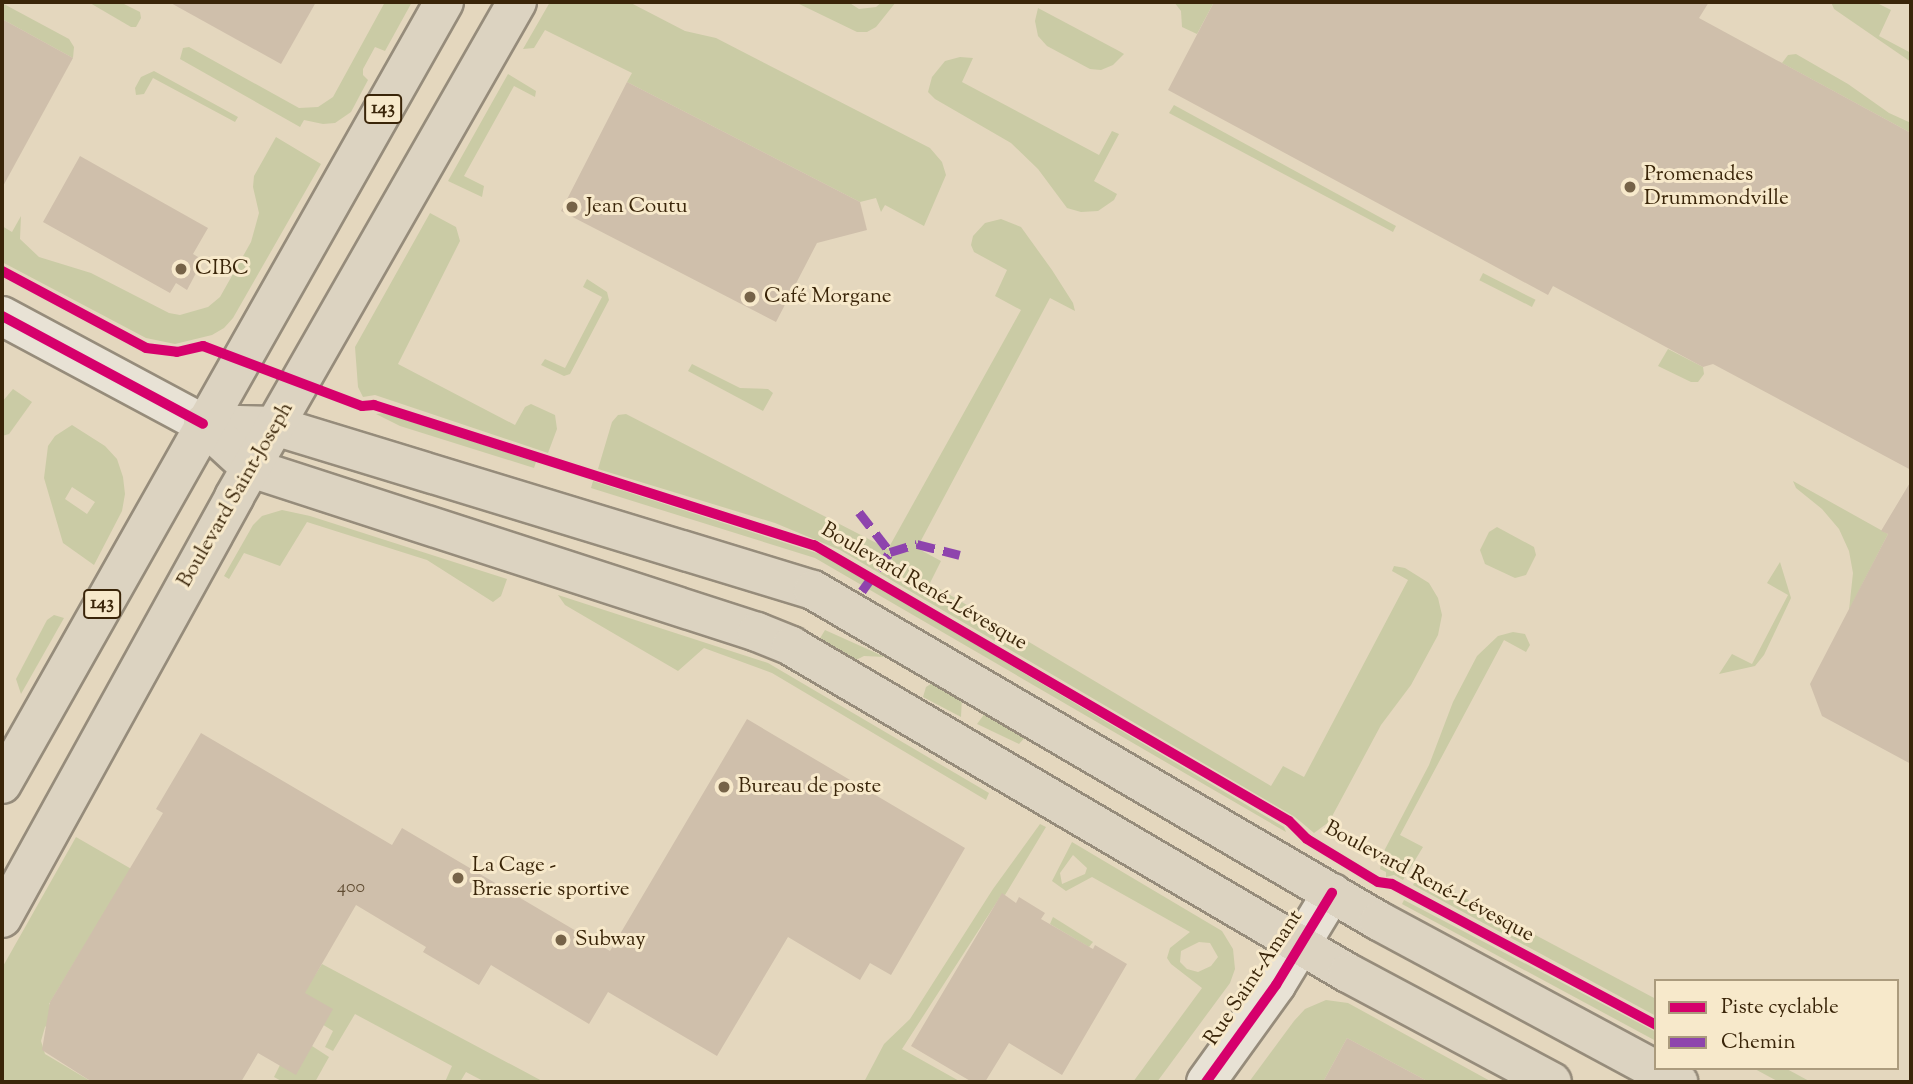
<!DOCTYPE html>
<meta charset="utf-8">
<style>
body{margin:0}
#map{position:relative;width:1913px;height:1084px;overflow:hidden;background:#e4d7be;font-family:"Sorts Mill Goudy",serif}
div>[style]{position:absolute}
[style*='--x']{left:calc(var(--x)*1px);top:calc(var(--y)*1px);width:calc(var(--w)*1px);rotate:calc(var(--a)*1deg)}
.green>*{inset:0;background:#cacba5;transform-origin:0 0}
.building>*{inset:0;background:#cfbfab}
.roads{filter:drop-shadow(2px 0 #968c7b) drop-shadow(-2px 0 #968c7b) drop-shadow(0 2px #968c7b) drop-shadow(0 -2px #968c7b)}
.minor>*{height:38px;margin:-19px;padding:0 19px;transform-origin:19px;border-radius:19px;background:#e8e2d5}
.major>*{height:38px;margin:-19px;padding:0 19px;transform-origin:19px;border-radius:19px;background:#dcd3c1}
.quiet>*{height:9px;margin-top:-4.5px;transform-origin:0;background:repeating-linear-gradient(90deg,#8e44ad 0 18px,transparent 0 27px)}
.cycleway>*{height:10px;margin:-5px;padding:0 5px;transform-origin:5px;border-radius:5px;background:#d6006c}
.dots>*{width:19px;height:19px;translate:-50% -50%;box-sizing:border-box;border:4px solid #f7e9cb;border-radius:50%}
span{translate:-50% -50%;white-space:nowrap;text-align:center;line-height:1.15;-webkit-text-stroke:6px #f7e9cb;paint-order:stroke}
.number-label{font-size:18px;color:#604c32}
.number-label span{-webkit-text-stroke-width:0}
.shield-label span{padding:2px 5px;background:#f7e9cb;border:2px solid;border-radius:5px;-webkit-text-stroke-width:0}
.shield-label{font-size:19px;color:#3a2509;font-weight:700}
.poi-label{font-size:21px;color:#3a2509}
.left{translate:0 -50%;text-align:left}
.street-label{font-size:21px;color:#3a2509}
.frame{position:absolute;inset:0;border:4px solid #3a2509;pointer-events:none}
.legend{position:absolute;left:1654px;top:979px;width:245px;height:91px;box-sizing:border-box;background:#f7e9cb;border:2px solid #ab9b7d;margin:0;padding:9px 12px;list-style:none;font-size:21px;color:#3a2509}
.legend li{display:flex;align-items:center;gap:14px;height:35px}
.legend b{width:35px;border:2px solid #ab9b7d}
</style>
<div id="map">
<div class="green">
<div style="clip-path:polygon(120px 2px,140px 12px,141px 18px,136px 27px,131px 27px,90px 3px)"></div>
<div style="clip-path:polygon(385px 2px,412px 2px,385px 51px,375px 47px,363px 69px,363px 75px,368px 80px,351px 112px,335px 123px,323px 124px,304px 120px,300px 127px,180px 59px,183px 48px,189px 47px,299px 108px,318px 107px,333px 97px)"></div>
<div style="clip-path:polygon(550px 2px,629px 2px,685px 31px,716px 38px,930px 148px,942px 162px,946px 175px,924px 226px,885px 205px,881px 212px,876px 198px,860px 202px,627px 82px,632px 73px,545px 30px,534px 48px,523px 49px)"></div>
<div style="clip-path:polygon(795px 2px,848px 2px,859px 9px,876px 7px,882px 2px,896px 2px,876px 27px,867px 32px,857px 32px)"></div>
<div style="clip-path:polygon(1174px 2px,1214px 2px,1197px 34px,1182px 27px,1181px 11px)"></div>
<div style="clip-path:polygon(1831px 2px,1875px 2px,1891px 10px,1879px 36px,1911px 53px,1911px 62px,1834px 9px)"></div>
<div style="clip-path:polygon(2px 3px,69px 39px,74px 47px,73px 58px,2px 19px)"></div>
<div style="clip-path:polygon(1038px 8px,1119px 51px,1124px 54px,1113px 65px,1101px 70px,1090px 69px,1047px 46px,1038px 36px,1035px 21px)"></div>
<div style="clip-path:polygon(1796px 54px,1848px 84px,1889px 113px,1911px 123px,1911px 133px,1782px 63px,1788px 55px)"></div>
<div style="clip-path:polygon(960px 57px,973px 58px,962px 82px,1099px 155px,1112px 131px,1119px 134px,1094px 181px,1117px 194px,1114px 200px,1098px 211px,1081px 212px,1067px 208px,1038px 169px,1011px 143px,935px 99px,928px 92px,932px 77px,945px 61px)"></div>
<div style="clip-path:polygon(154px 71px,238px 117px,235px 122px,153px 78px,144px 94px,136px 95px,135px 88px,141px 77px)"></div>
<div style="clip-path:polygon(508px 74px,536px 91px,535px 97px,514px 86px,464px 176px,484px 186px,482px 197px,448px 181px)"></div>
<div style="clip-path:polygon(1174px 105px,1396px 226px,1393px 232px,1169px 113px)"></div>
<div style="clip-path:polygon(276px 137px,321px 164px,233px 318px,224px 328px,212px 335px,175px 344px,146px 338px,2px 262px,2px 226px,12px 232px,21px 216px,20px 239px,39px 257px,91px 273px,169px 313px,180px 315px,208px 307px,220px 297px,251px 242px,259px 213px,253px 187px,254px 176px)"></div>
<div style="clip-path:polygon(430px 213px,456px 227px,460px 241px,398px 364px,515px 425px,525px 407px,531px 404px,555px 415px,557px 429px,548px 453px,375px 395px,363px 397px,358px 387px,355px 347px)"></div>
<div style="clip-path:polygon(1001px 219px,1021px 227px,1052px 270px,1073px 303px,1075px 311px,1050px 298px,917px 548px,941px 561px,930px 583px,1271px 786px,1283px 766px,1304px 777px,1408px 580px,1392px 571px,1394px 566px,1405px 568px,1429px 583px,1438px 598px,1442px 615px,1438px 635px,1411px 685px,1381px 725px,1329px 822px,1314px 833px,1295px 817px,840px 550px,775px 523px,598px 469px,612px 422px,618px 415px,626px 414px,888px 549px,1021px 310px,995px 296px,1007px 270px,974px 252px,971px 245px,973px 236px,985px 223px)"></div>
<div style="left:1483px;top:273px;width:59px;height:8px;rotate:27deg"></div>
<div style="clip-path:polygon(587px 279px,607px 292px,609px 300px,570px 374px,564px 376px,541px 365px,545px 359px,565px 368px,602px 297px,583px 287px)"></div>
<div style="clip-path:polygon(1668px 349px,1703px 367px,1704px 374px,1698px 382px,1691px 382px,1658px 366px)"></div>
<div style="clip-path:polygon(692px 364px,740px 388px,768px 389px,773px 393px,763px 411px,688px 371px)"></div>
<div style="clip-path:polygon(13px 389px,32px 402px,9px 434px,2px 436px,2px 402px)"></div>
<div style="clip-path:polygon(384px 413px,536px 462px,534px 468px,400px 426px,376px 414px)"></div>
<div style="clip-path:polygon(evenodd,72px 425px,105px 446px,117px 459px,123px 477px,125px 494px,122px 511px,94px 565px,63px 543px,44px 478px,48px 446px,55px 436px,72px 425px,72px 487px,95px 502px,87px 514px,65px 499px,72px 487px)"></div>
<div style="clip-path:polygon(593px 481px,826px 556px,1284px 827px,1286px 832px,815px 558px,591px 488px)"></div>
<div style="clip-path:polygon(1793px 481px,1888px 534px,1849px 610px,1853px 573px,1849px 551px,1839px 529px,1822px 509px,1796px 488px)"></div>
<div style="clip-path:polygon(282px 510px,310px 516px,507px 579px,501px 596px,493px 602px,427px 560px,307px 522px,280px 566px,244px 553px,229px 579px,224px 576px,253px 525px,262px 516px)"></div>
<div style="clip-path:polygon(1497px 527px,1534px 547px,1536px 555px,1526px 575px,1515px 578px,1485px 564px,1480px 550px,1489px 532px)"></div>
<div style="clip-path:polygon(1780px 562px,1791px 598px,1764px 655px,1755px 666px,1719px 674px,1732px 654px,1752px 664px,1788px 595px,1767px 583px)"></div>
<div style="clip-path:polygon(558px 595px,768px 663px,989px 793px,986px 800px,772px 673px,704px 648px,678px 671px,565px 605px)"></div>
<div style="clip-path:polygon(54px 615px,64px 618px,21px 694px,16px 679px,47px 620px)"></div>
<div style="clip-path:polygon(825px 630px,885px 657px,864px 656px,854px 661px,819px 640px)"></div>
<div style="clip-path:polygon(1513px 632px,1525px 634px,1530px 645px,1526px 652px,1504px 640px,1400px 835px,1423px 847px,1403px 880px,1394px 875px,1386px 877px,1386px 872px,1380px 869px,1383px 853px,1429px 765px,1453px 702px,1477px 656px,1498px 636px)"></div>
<div style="clip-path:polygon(934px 682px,962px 697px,961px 717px,923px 697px,926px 687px)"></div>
<div style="clip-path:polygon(986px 712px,1027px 735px,1019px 744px,977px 724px)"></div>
<div style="clip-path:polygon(1040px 824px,1046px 827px,1005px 895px,1002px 894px,902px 1049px,961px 1082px,864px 1082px,884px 1044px,910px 1019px,993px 889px)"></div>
<div style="clip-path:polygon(76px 837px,315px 975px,322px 964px,544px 1082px,485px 1082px,466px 1072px,460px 1082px,445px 1082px,452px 1066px,355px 1014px,333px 1051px,325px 1047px,333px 1031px,115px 895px,49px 1004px,62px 1012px,45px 1027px,41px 1041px,45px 1054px,92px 1082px,2px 1082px,2px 968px)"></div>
<div style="clip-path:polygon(evenodd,1072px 842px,1222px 931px,1233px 949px,1235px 969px,1230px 983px,1157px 1082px,1133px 1082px,1202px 988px,1171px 964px,1167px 958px,1170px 948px,1190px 932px,1092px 877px,1066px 891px,1052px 881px,1072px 842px,1073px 855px,1087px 868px,1085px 874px,1062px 884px,1060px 873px,1073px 855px,1072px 842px,1199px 942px,1210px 943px,1218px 957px,1211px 966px,1198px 972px,1187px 969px,1180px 962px,1181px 951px,1199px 942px)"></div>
<div style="clip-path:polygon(1420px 874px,1656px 999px,1656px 1016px,1413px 885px)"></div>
<div style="clip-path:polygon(1404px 900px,1656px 1032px,1656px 1041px,1402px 904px)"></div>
<div style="clip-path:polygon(1053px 917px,1093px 942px,1089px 947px,1050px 924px)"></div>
<div style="clip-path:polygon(1326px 1000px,1348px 1003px,1492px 1082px,1429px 1082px,1347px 1038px,1323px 1082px,1249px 1082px,1294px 1021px,1305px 1009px)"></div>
<div style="clip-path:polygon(312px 1046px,329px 1057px,315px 1082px,283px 1082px,274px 1077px,280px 1065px)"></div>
<div style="clip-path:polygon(1753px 1068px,1785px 1068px,1811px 1082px,1779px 1082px)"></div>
</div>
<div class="building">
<div style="clip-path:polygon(169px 2px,316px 2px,281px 64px)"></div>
<div style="clip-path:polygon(1214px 2px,1709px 2px,1699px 18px,1911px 133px,1911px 470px,1713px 364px,1703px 367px,1553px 286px,1548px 295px,1168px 90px)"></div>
<div style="clip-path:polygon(2px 19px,73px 58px,2px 188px)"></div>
<div style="clip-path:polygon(627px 82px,860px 202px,867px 230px,817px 243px,776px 322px,561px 211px)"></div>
<div style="clip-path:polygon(80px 156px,208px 228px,193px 254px,203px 260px,187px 290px,176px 283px,170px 293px,43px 222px)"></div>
<div style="clip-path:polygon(1911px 481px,1911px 764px,1822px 716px,1810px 684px,1888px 534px,1881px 531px)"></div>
<div style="clip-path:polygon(747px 719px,965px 848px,891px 975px,870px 963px,860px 980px,788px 937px,717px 1056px,608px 992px,589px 1024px,491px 965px,479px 985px,423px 952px,426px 947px,356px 905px,305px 993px,333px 1009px,296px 1075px,258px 1053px,241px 1082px,92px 1082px,42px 1050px,50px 1002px,163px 813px,156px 809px,201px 733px,392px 845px,402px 828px,610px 951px)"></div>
<div style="clip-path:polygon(1002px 893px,1016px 903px,1019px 897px,1045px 913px,1041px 919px,1093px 949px,1095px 945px,1127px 964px,1062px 1075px,1009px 1043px,985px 1082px,972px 1082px,911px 1046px)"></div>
<div style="clip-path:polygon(1347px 1038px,1429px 1082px,1323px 1082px)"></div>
</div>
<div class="roads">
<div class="minor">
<div style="--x:2;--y:316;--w:228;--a:28.2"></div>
<div style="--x:1206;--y:1082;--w:120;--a:-54.2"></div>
<div style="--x:1276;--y:985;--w:108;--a:-58.7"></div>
</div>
<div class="major">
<div style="--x:203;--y:424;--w:72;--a:1.6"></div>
<div style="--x:275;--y:426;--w:562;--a:16.95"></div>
<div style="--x:813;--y:590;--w:656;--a:30.32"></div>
<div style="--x:1379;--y:921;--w:340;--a:28.3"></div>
<div style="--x:203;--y:424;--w:65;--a:42.5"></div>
<div style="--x:251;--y:468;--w:532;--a:17.96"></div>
<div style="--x:757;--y:632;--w:37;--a:22"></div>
<div style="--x:791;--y:646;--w:646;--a:30.42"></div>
<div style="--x:1348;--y:973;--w:231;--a:28.1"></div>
<div style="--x:2;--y:784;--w:898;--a:-60.52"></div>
<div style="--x:2;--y:918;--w:481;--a:-61.1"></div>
<div style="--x:234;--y:497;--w:570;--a:-60.24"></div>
</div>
</div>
<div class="quiet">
<div style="--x:859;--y:512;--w:51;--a:52.2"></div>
<div style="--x:862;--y:591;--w:48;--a:-54.3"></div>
<div style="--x:890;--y:552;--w:28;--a:-17"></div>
<div style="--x:917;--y:544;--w:44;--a:14.3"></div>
</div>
<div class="cycleway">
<div style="--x:2;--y:271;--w:163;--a:28.1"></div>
<div style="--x:146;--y:348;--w:31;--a:7"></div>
<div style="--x:177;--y:352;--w:27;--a:-13"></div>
<div style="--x:203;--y:346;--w:170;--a:20.7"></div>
<div style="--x:362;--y:406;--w:12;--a:-5"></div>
<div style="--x:374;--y:405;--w:462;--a:17.7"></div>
<div style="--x:814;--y:545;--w:549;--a:30.16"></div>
<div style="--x:1289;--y:821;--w:25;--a:45"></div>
<div style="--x:1307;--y:839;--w:83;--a:31.2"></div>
<div style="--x:1378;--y:882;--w:14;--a:8"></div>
<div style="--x:1392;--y:884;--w:299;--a:28.1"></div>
<div style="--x:2;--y:316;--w:228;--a:28.2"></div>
<div style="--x:1206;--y:1082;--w:120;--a:-54.2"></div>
<div style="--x:1276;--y:985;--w:108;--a:-58.7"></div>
</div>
<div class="dots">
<div style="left:1630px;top:187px;background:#766348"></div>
<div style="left:572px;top:207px;background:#766348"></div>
<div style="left:181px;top:269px;background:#766348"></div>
<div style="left:750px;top:297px;background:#766348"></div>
<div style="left:724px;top:787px;background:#766348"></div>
<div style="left:458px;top:878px;background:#766348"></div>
<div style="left:561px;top:940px;background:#766348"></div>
</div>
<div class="number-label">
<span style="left:351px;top:888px">400</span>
</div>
<div class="shield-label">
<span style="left:383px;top:109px">143</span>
<span style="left:102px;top:604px">143</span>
</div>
<div class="poi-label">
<span class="left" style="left:1644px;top:187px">Promenades<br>Drummondville</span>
<span class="left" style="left:586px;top:207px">Jean Coutu</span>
<span class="left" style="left:195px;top:269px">CIBC</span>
<span class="left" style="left:764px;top:297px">Café Morgane</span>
<span class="left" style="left:738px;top:787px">Bureau de poste</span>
<span class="left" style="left:472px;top:878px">La Cage -<br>Brasserie sportive</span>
<span class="left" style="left:575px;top:940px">Subway</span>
</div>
<div class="street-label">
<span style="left:236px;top:495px;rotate:-60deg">Boulevard Saint-Joseph</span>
<span style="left:924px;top:587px;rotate:30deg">Boulevard René-Lévesque</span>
<span style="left:1429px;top:882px;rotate:28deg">Boulevard René-Lévesque</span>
<span style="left:1254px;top:978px;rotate:-56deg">Rue Saint-Amant</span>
</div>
<div class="frame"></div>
<ul class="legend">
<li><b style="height:9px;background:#d6006c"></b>Piste cyclable</li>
<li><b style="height:9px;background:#8e44ad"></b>Chemin</li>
</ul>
</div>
